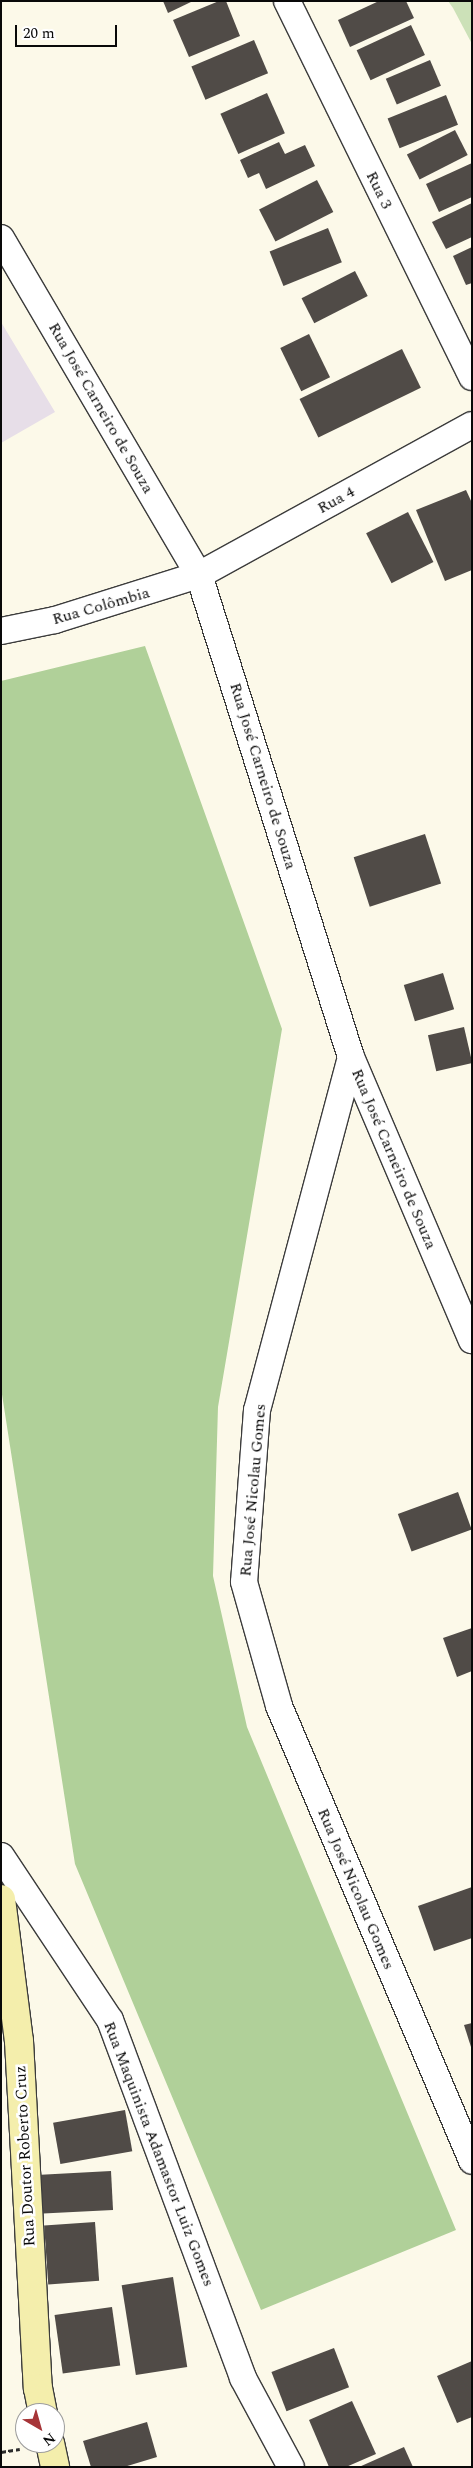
<!DOCTYPE html>
<meta charset="utf-8">
<style>
body{margin:0}
#map{position:relative;width:473px;height:2468px;overflow:hidden;background:#fcf9e9;font-family:Spectral,serif}
div>[style]{position:absolute}
[style*='--x']{left:calc(var(--x)*1px);top:calc(var(--y)*1px);width:calc(var(--w)*1px);rotate:calc(var(--a)*1deg)}
.industrial>*{inset:0;background:#e7dee8}
.green>*{inset:0;background:#cce1b8}
.forest>*{inset:0;background:#b0d099}
.building>*{inset:0;background:#504b47;transform-origin:0 0}
.path>*{height:3px;margin-top:-1.5px;transform-origin:0;background:repeating-linear-gradient(90deg,#2b2b2b 0 5px,transparent 0 7.5px)}
.roads{filter:drop-shadow(1px 0 #3c3c3c) drop-shadow(-1px 0 #3c3c3c) drop-shadow(0 1px #3c3c3c) drop-shadow(0 -1px #3c3c3c)}
.street>*{height:26px;margin:-13px;padding:0 13px;transform-origin:13px;border-radius:13px;background:#fff}
.secondary>*{height:28px;margin:-14px;padding:0 14px;transform-origin:14px;border-radius:14px;background:#f4eeac}
span{translate:-50% -50%;white-space:nowrap;text-align:center;line-height:1.15;-webkit-text-stroke:5px #fff;paint-order:stroke}
.street-label{font-size:16px;color:#090909}
.frame{position:absolute;inset:0;border:2px solid #090909;pointer-events:none}
.north{position:absolute;left:15px;top:2403px;width:50px;height:50px;box-sizing:border-box;background:#fff;border:1px solid #9d9d9d;border-radius:50%;rotate:142deg;font-size:14px;font-weight:700;line-height:20px;text-align:center;color:#090909}
.north::after{content:'';display:block;margin:auto;width:18px;height:22px;background:#a63538;clip-path:polygon(50% 0,100% 100%,50% 72%,0 100%)}
.scale{position:absolute;left:15px;top:25px;width:102px;height:22px;box-sizing:border-box;border:2px solid #090909;border-top:0;padding-left:6px;font-size:15px;line-height:18px;white-space:nowrap;color:#090909;-webkit-text-stroke:4px #fff;paint-order:stroke}
</style>
<div id="map">
<div class="industrial">
<div style="clip-path:polygon(1px 322px,55px 412px,1px 443px)"></div>
</div>
<div class="green">
<div style="clip-path:polygon(448px 1px,472px 1px,472px 44px,453px 8px)"></div>
</div>
<div class="forest">
<div style="clip-path:polygon(145px 646px,282px 1029px,218px 1407px,213px 1576px,247px 1727px,456px 2230px,261px 2310px,75px 1864px,1px 1388px,1px 681px)"></div>
</div>
<div class="building">
<div style="clip-path:polygon(163px 1px,193px 1px,168px 13px)"></div>
<div style="clip-path:polygon(219px 1px,226px 1px,240px 36px,189px 57px,173px 20px)"></div>
<div style="clip-path:polygon(379px 1px,406px 1px,414px 18px,350px 47px,338px 20px)"></div>
<div style="left:411px;top:25px;width:33px;height:60px;rotate:65deg"></div>
<div style="left:254px;top:40px;width:36px;height:68px;rotate:67deg"></div>
<div style="left:430px;top:60px;width:28px;height:48px;rotate:67deg"></div>
<div style="left:267px;top:93px;width:44px;height:51px;rotate:66deg"></div>
<div style="left:446px;top:95px;width:32px;height:63px;rotate:68deg"></div>
<div style="left:455px;top:130px;width:28px;height:54px;rotate:63deg"></div>
<div style="clip-path:polygon(279px 142px,285px 154px,305px 145px,315px 166px,266px 189px,259px 173px,248px 178px,240px 160px)"></div>
<div style="clip-path:polygon(472px 163px,472px 197px,439px 212px,426px 184px)"></div>
<div style="left:317px;top:180px;width:36px;height:65px;rotate:63deg"></div>
<div style="clip-path:polygon(472px 203px,472px 237px,446px 249px,432px 222px)"></div>
<div style="left:328px;top:228px;width:37px;height:63px;rotate:68deg"></div>
<div style="clip-path:polygon(472px 247px,472px 283px,466px 285px,453px 256px)"></div>
<div style="left:355px;top:271px;width:28px;height:60px;rotate:63deg"></div>
<div style="left:309px;top:334px;width:48px;height:32px;rotate:64deg"></div>
<div style="left:402px;top:349px;width:43px;height:114px;rotate:64deg"></div>
<div style="clip-path:polygon(466px 490px,472px 503px,472px 570px,445px 581px,416px 510px)"></div>
<div style="left:408px;top:512px;width:56px;height:47px;rotate:63deg"></div>
<div style="left:425px;top:834px;width:52px;height:75px;rotate:72deg"></div>
<div style="left:443px;top:973px;width:38px;height:41px;rotate:73deg"></div>
<div style="left:464px;top:1027px;width:37px;height:37px;rotate:77deg"></div>
<div style="left:458px;top:1492px;width:40px;height:64px;rotate:70deg"></div>
<div style="clip-path:polygon(472px 1628px,472px 1671px,457px 1677px,443px 1638px)"></div>
<div style="clip-path:polygon(472px 1887px,472px 1938px,434px 1951px,418px 1906px)"></div>
<div style="clip-path:polygon(472px 2023px,472px 2047px,471px 2047px,464px 2025px)"></div>
<div style="left:125px;top:2110px;width:42px;height:73px;rotate:80deg"></div>
<div style="left:111px;top:2171px;width:39px;height:70px;rotate:87deg"></div>
<div style="left:95px;top:2222px;width:59px;height:51px;rotate:86deg"></div>
<div style="left:173px;top:2277px;width:91px;height:52px;rotate:81deg"></div>
<div style="left:112px;top:2307px;width:59px;height:58px;rotate:82deg"></div>
<div style="left:334px;top:2348px;width:42px;height:67px;rotate:69deg"></div>
<div style="clip-path:polygon(472px 2361px,472px 2417px,457px 2423px,437px 2376px)"></div>
<div style="clip-path:polygon(352px 2401px,376px 2454px,346px 2467px,329px 2467px,309px 2420px)"></div>
<div style="clip-path:polygon(147px 2422px,157px 2457px,124px 2467px,91px 2467px,83px 2441px)"></div>
<div style="clip-path:polygon(404px 2447px,413px 2467px,359px 2467px)"></div>
</div>
<div class="path">
<div style="--x:1;--y:2452;--w:19;--a:-9"></div>
</div>
<div class="roads">
<div class="street">
<div style="--x:287;--y:1;--w:419;--a:63.8"></div>
<div style="--x:1;--y:238;--w:391;--a:59.6"></div>
<div style="--x:199;--y:575;--w:505;--a:72.5"></div>
<div style="--x:351;--y:1057;--w:308;--a:66.9"></div>
<div style="--x:1;--y:631;--w:55;--a:-11.5"></div>
<div style="--x:55;--y:620;--w:151;--a:-17.4"></div>
<div style="--x:199;--y:575;--w:311;--a:-28.8"></div>
<div style="--x:351;--y:1057;--w:365;--a:104.9"></div>
<div style="--x:257;--y:1410;--w:172;--a:94.3"></div>
<div style="--x:244;--y:1582;--w:129;--a:74.2"></div>
<div style="--x:279;--y:1706;--w:494;--a:67"></div>
<div style="--x:1;--y:1856;--w:197;--a:56.4"></div>
<div style="--x:110;--y:2020;--w:382;--a:69.6"></div>
<div style="--x:243;--y:2378;--w:101;--a:61.7"></div>
</div>
<div class="secondary">
<div style="--x:1;--y:1899;--w:143;--a:82.8"></div>
<div style="--x:19;--y:2041;--w:348;--a:86.9"></div>
<div style="--x:38;--y:2388;--w:25;--a:79"></div>
<div style="--x:50;--y:2443;--w:25;--a:78"></div>
</div>
</div>
<div class="street-label">
<span style="left:379px;top:190px;rotate:64deg">Rua 3</span>
<span style="left:101px;top:408px;rotate:60deg">Rua José Carneiro de Souza</span>
<span style="left:336px;top:500px;rotate:-29deg">Rua 4</span>
<span style="left:101px;top:606px;rotate:-16deg">Rua Colômbia</span>
<span style="left:263px;top:776px;rotate:73deg">Rua José Carneiro de Souza</span>
<span style="left:394px;top:1159px;rotate:67deg">Rua José Carneiro de Souza</span>
<span style="left:253px;top:1490px;rotate:-85deg">Rua José Nicolau Gomes</span>
<span style="left:356px;top:1889px;rotate:67deg">Rua José Nicolau Gomes</span>
<span style="left:159px;top:2154px;rotate:69deg">Rua Maquinista Adamastor Luiz Gomes</span>
<span style="left:25px;top:2156px;rotate:-93deg">Rua Doutor Roberto Cruz</span>
</div>
<div class="frame"></div>
<div class="north">N</div>
<div class="scale">20 m</div>
</div>
